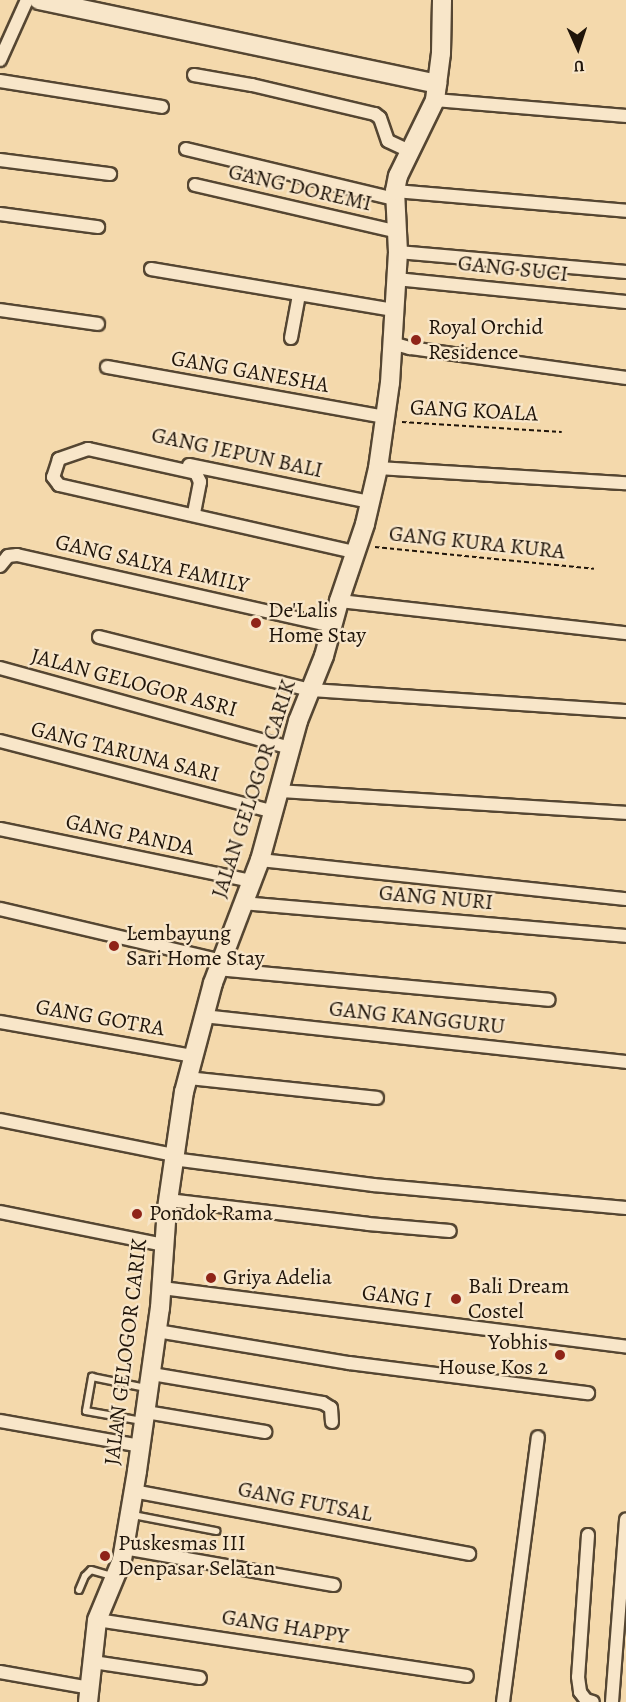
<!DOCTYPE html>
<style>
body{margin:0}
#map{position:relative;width:626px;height:1702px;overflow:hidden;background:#f4d9ac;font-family:Alegreya,serif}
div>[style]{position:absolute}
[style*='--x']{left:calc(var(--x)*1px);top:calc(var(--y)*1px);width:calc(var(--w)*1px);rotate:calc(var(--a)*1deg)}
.path>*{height:2px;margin-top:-1px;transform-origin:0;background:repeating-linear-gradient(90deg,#20150a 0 4.5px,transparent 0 7.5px)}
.roads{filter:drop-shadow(2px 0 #554632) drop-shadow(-2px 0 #554632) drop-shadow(0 2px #554632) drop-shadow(0 -2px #554632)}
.lane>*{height:6px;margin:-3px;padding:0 3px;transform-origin:3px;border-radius:3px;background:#f8e6c9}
.street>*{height:12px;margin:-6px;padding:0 6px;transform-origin:6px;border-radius:6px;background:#f8e6c9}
.secondary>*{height:18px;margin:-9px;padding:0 9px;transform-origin:9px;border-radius:9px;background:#f8e6c9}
.dots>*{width:16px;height:16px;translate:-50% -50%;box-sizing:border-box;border:3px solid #f8e6c9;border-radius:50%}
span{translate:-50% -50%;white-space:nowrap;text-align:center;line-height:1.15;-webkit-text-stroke:4.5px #f8e6c9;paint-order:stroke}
.street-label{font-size:22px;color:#20150a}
.poi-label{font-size:22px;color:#20150a}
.left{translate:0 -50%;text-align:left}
.right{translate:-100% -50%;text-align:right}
.north{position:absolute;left:548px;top:18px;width:60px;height:60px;-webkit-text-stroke:4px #f8e6c9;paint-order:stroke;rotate:177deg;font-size:16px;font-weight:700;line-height:24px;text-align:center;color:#20150a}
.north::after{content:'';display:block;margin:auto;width:21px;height:27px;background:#20150a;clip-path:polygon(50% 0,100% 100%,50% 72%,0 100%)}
</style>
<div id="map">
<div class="path">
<div style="--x:402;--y:422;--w:160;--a:3.6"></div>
<div style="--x:375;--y:547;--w:220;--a:5.7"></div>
</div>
<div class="roads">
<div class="lane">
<div style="--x:142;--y:1421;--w:57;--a:-169.9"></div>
<div style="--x:86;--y:1411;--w:35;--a:-80"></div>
<div style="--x:92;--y:1377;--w:55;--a:11.5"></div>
<div style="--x:133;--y:1515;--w:85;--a:10.9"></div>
<div style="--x:79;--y:1590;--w:15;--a:-67"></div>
<div style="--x:85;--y:1576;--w:8;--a:-45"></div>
<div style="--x:91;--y:1570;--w:22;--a:16"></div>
</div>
<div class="street">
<div style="--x:0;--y:60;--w:66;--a:-65.8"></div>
<div style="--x:194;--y:75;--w:59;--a:9.8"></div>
<div style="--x:252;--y:85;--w:126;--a:13.3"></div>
<div style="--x:375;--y:114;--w:6;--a:39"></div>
<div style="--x:380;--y:118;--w:24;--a:71"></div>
<div style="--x:388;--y:141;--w:23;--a:25"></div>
<div style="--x:0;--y:81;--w:164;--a:9.1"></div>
<div style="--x:435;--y:100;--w:192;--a:4.8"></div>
<div style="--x:186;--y:149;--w:215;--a:13.5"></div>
<div style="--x:0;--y:160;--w:111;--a:7.3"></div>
<div style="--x:195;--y:185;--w:205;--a:13"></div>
<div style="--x:395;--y:191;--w:232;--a:4.9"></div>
<div style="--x:0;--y:214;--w:99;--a:7.6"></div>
<div style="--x:398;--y:252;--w:229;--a:5"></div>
<div style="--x:151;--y:269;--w:246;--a:9.6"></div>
<div style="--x:396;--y:279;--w:231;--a:5.7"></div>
<div style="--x:0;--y:310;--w:99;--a:8.1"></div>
<div style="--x:291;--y:338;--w:44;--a:-79.5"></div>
<div style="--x:392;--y:343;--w:19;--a:16"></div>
<div style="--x:410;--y:348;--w:218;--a:7.9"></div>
<div style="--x:107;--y:367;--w:282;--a:10.2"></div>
<div style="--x:189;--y:465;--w:185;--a:11.6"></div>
<div style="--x:378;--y:468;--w:248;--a:3.5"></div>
<div style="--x:194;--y:513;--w:32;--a:-79"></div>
<div style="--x:200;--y:482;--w:10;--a:-114"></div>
<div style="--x:196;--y:473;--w:111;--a:-167.5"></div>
<div style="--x:88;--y:449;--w:31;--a:161"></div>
<div style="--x:59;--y:459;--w:19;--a:108"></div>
<div style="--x:53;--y:477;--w:10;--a:53"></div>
<div style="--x:59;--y:485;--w:303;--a:12.8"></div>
<div style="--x:0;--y:566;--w:13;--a:-51"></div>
<div style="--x:8;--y:556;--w:9;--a:-6"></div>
<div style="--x:17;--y:555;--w:324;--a:12.7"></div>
<div style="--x:339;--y:601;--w:289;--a:6.4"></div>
<div style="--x:99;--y:637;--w:218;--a:14.1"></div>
<div style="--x:310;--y:690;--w:317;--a:3.8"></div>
<div style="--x:0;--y:668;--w:302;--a:15.4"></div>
<div style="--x:0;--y:741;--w:283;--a:14.5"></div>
<div style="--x:279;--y:791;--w:348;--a:3.6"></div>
<div style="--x:0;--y:829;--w:256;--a:11.7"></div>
<div style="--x:260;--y:860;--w:368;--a:6.1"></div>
<div style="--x:242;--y:903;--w:385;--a:4.9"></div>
<div style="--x:0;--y:909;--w:227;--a:13.2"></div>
<div style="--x:217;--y:969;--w:333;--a:5.3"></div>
<div style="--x:203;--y:1016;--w:425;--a:6.2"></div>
<div style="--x:0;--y:1022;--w:195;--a:10"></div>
<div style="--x:188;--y:1078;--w:190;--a:6"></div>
<div style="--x:0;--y:1120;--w:177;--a:11.4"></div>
<div style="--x:173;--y:1159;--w:202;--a:7.4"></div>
<div style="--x:373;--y:1185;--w:254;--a:5.2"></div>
<div style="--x:168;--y:1200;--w:201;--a:6.8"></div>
<div style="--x:368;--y:1224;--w:82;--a:4.9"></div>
<div style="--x:0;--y:1212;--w:167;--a:11.4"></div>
<div style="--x:162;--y:1288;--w:468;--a:7.2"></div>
<div style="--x:157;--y:1331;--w:195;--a:9.5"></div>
<div style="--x:349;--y:1363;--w:241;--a:7.2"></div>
<div style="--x:152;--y:1374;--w:173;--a:9.6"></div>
<div style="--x:323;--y:1403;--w:9;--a:32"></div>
<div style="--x:331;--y:1408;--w:14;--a:86"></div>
<div style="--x:146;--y:1412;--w:121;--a:9.5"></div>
<div style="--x:0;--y:1421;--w:142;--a:10.1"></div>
<div style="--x:133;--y:1491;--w:342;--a:10.6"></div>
<div style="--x:588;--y:1535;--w:142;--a:94"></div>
<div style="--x:578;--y:1677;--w:15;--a:82"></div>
<div style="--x:580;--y:1692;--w:10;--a:53"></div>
<div style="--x:586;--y:1700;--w:7;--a:16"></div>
<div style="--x:124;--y:1548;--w:213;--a:10"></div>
<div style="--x:97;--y:1620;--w:374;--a:8.6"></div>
<div style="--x:93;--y:1662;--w:108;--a:8.5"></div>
<div style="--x:0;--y:1672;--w:91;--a:10.1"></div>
<div style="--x:503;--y:1702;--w:267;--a:-82.5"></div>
<div style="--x:612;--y:1702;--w:183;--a:-85.6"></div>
</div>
<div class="secondary">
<div style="--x:39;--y:0;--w:407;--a:11.9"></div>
<div style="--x:88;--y:1702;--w:82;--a:-83.7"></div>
<div style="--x:97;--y:1620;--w:65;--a:-67.4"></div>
<div style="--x:122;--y:1560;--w:90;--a:-80.4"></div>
<div style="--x:137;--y:1471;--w:165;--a:-82"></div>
<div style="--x:160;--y:1308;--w:100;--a:-86"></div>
<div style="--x:167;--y:1208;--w:117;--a:-81.7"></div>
<div style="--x:184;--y:1092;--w:113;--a:-75.1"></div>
<div style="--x:213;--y:983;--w:132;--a:-69.1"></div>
<div style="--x:260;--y:860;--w:144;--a:-74.7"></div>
<div style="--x:298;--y:721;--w:70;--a:-68.2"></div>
<div style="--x:324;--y:656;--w:57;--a:-74.7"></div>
<div style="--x:339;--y:601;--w:81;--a:-71.3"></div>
<div style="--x:365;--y:524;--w:57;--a:-76.9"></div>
<div style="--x:378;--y:468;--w:86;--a:-82"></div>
<div style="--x:390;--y:383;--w:131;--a:-86.5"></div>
<div style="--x:398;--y:252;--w:61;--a:-92.8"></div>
<div style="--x:395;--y:191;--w:15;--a:-79"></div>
<div style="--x:398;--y:176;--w:85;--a:-64"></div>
<div style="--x:435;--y:100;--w:47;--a:-82.7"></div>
<div style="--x:441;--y:53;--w:53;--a:-88.9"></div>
</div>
</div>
<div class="dots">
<div style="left:416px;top:340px;background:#8f2418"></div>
<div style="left:256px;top:623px;background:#8f2418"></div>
<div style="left:114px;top:946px;background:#8f2418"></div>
<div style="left:137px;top:1214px;background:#8f2418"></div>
<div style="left:211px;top:1278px;background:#8f2418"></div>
<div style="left:456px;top:1299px;background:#8f2418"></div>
<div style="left:560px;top:1355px;background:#8f2418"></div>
<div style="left:105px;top:1556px;background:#8f2418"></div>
</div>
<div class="street-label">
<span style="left:300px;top:188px;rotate:13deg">GANG DOREMI</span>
<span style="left:513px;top:269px;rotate:6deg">GANG SUCI</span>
<span style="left:250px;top:372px;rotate:10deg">GANG GANESHA</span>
<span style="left:474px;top:411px;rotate:3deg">GANG KOALA</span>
<span style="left:237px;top:453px;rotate:12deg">GANG JEPUN BALI</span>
<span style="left:477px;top:543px;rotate:6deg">GANG KURA KURA</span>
<span style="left:152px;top:564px;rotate:13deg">GANG SALYA FAMILY</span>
<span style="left:134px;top:683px;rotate:15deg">JALAN GELOGOR ASRI</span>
<span style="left:125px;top:752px;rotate:14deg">GANG TARUNA SARI</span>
<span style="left:254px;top:789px;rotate:-72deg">JALAN GELOGOR CARIK</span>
<span style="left:130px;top:835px;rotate:12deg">GANG PANDA</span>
<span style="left:436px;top:898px;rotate:5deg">GANG NURI</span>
<span style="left:100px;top:1018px;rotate:10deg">GANG GOTRA</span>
<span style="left:417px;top:1018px;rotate:6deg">GANG KANGGURU</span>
<span style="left:397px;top:1297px;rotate:7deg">GANG I</span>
<span style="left:126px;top:1352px;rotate:-83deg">JALAN GELOGOR CARIK</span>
<span style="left:305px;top:1502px;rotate:11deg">GANG FUTSAL</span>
<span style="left:285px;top:1627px;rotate:9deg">GANG HAPPY</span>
</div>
<div class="poi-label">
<span class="left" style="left:428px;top:340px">Royal Orchid<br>Residence</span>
<span class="left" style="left:268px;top:623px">De'Lalis<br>Home Stay</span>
<span class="left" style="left:126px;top:946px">Lembayung<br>Sari Home Stay</span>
<span class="left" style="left:149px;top:1214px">Pondok Rama</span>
<span class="left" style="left:223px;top:1278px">Griya Adelia</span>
<span class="left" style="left:468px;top:1299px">Bali Dream<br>Costel</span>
<span class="right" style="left:548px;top:1355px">Yobhis<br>House Kos 2</span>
<span class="left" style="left:118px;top:1556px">Puskesmas III<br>Denpasar Selatan</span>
</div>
<div class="north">U</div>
</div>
